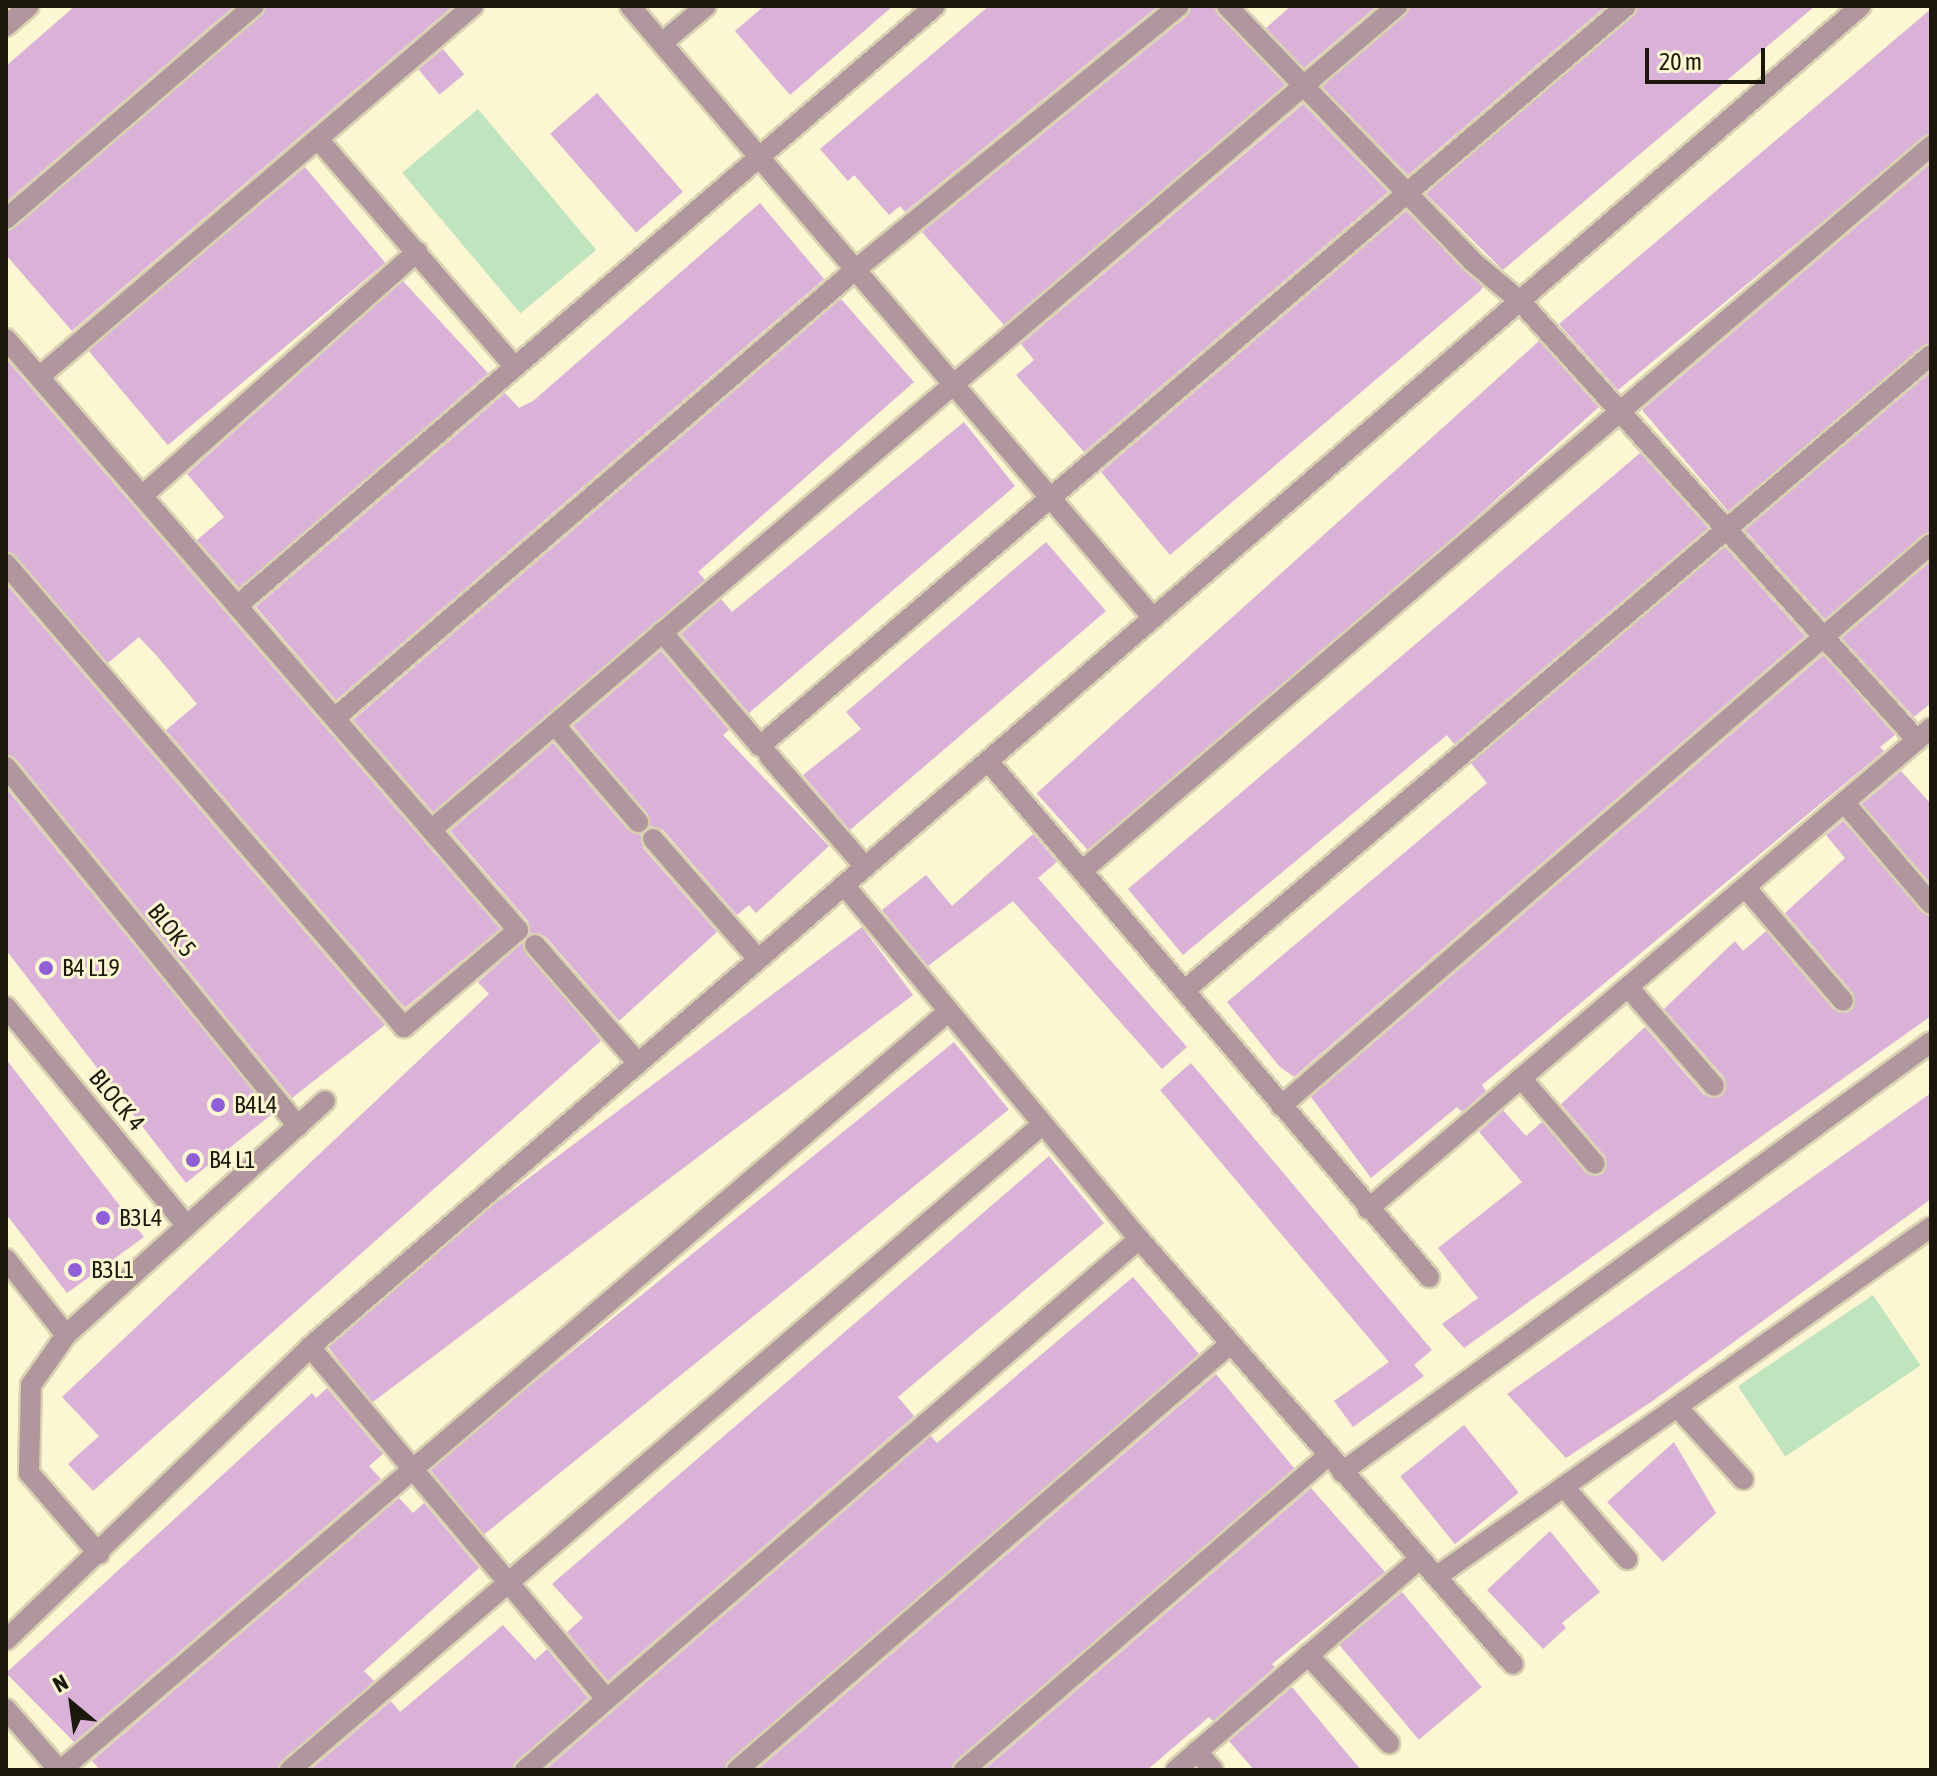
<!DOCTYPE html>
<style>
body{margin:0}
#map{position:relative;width:1937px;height:1776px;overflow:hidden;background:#fdf6d2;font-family:"Asap Condensed",sans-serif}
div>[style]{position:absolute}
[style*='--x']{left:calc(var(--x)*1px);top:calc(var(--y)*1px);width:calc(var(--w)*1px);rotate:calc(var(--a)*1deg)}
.green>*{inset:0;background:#c0e5be;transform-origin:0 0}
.building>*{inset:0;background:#dab2d8;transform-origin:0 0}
.roads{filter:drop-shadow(2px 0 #d9d2b2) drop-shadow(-2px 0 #d9d2b2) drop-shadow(0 2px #d9d2b2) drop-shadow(0 -2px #d9d2b2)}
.minor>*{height:20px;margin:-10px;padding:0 10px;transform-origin:10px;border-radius:10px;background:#af979d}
.dots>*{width:22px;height:22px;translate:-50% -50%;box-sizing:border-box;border:4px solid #fdf6d2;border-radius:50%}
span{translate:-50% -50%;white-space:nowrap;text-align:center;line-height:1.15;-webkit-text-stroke:6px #fdf6d2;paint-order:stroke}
.street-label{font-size:24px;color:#1b180b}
.poi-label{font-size:24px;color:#1b180b}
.left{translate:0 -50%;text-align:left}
.frame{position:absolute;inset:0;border:8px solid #1b180b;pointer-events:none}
.north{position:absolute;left:32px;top:1664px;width:80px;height:80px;-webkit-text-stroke:6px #fdf6d2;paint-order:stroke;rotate:331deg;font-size:22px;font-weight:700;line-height:32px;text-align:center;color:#1b180b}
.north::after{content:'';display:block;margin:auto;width:28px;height:36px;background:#1b180b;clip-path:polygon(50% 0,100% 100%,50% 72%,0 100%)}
.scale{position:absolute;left:1645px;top:48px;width:120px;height:36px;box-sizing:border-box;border:4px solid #1b180b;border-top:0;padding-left:10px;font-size:24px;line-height:28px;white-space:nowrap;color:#1b180b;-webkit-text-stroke:6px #fdf6d2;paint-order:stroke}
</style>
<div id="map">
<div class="green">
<div style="left:478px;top:109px;width:184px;height:99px;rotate:50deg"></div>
<div style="left:1873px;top:1295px;width:85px;height:163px;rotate:56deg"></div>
</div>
<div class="building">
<div style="clip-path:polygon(75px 6px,234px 6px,6px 202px,6px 66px)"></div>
<div style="clip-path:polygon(267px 6px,453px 6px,72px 331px,6px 255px,6px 232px)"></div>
<div style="clip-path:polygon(764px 6px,893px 6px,790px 95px,735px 31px)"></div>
<div style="clip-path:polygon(989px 6px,1158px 6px,905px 212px,900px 206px,889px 215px,854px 175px,848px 181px,820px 149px)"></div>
<div style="clip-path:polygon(1192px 6px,1214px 6px,1285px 85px,1004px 325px,922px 232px,1187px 16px)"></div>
<div style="clip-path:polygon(1291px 6px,1377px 6px,1304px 68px,1266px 28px)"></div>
<div style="clip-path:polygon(1410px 6px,1606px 6px,1408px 175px,1322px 87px)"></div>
<div style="clip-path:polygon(1639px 6px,1815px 6px,1503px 270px,1426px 194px)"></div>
<div style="clip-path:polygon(1931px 9px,1931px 133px,1618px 390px,1559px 324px)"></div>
<div style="left:443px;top:49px;width:33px;height:32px;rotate:50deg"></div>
<div style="left:597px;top:93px;width:131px;height:62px;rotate:49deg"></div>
<div style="clip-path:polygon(1303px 104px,1388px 192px,1084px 452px,1016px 375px,1034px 360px,1021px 344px)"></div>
<div style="clip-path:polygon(1931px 163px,1931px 342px,1728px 511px,1642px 410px)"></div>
<div style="left:305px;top:167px;width:125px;height:284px;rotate:50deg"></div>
<div style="clip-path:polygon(760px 203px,824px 279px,336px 700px,256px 607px,505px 393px,519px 408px,533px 401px)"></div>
<div style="clip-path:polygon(1406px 211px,1483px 287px,1480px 291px,1170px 555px,1101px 472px)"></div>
<div style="clip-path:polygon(403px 281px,488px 373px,239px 588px,197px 540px,224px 517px,187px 474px)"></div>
<div style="clip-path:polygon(841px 299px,914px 382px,698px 572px,705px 580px,433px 812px,353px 720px)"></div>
<div style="left:1539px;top:341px;width:89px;height:676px;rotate:48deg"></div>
<div style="clip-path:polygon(6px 359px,500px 929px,405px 1008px,166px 730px,197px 704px,156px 655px,139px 637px,108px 663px,6px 551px)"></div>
<div style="clip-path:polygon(1931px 372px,1931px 531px,1825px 619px,1745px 530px)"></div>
<div style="clip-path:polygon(964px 422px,1015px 486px,749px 713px,681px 634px,721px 599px,732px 612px)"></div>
<div style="clip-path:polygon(1640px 453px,1708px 528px,1454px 744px,1447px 735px,1183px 955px,1128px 889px)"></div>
<div style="clip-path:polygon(1046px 542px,1106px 611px,850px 830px,803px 775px,861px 729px,846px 712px)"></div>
<div style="clip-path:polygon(1725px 547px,1805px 636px,1294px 1077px,1279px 1066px,1227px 1002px,1487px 783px,1471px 763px)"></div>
<div style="clip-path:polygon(1931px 561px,1931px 703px,1914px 717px,1842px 638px)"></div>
<div style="clip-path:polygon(6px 584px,385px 1025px,292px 1098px,16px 759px,6px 754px)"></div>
<div style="clip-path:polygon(661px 651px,729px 730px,723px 735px,829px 846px,756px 913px,749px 905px,737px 915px,663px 830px,650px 826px,648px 814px,573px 726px)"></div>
<div style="clip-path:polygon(1823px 655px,1895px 735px,1880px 747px,1884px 751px,1482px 1085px,1486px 1091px,1462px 1112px,1457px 1107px,1371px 1178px,1311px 1097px)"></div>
<div style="clip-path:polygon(553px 743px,628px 830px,641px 835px,643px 848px,717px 932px,619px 1021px,545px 936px,530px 933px,528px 921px,450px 831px)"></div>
<div style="clip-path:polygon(1901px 771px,1931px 804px,1931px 884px,1862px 804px)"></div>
<div style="clip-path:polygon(6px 788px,272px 1114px,186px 1183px,6px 950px)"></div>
<div style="clip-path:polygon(1843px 821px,1931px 917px,1931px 1016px,1464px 1348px,1442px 1324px,1478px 1298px,1438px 1248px,1522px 1182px,1479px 1132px,1503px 1110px,1526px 1136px,1542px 1122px,1586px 1173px,1603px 1174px,1605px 1156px,1561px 1104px,1645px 1027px,1704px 1095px,1722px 1096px,1724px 1077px,1664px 1009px,1735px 941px,1743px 951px,1766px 931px,1833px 1009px,1852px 1010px,1853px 993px,1785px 913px,1845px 858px,1826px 835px)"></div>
<div style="clip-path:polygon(1033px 834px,1057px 862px,1038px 878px,1187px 1047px,1162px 1069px,1013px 901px,928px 966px,882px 910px,926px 875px,952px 906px)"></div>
<div style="left:862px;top:927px;width:85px;height:679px;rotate:53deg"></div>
<div style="clip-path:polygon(522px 943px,601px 1041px,93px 1491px,68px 1464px,99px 1436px,62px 1397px,489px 994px,478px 982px)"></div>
<div style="left:954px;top:1042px;width:87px;height:676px;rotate:51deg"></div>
<div style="clip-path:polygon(6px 1059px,144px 1237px,67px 1293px,6px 1214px)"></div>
<div style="clip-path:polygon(1191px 1063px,1432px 1350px,1414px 1365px,1424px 1376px,1353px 1427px,1334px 1401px,1389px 1362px,1160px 1090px)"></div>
<div style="clip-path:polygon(1931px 1093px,1931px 1199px,1651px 1402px,1566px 1458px,1507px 1394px)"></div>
<div style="clip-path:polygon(1049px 1156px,1104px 1223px,898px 1397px,914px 1416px,608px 1681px,567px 1632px,583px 1618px,552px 1584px)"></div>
<div style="clip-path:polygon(1133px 1277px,1199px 1354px,724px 1770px,545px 1770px,931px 1436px,937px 1443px)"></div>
<div style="clip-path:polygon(1216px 1374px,1294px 1468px,951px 1770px,757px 1770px)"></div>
<div style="clip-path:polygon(327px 1388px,383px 1454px,369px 1466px,381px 1479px,74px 1742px,6px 1673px,312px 1393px,316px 1398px)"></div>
<div style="left:1464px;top:1425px;width:87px;height:82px;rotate:51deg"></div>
<div style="clip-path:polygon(1674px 1442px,1716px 1513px,1663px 1562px,1607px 1502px)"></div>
<div style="clip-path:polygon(1311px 1488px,1385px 1572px,1272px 1664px,1275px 1667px,1213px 1721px,1209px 1717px,1147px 1770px,984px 1770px)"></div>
<div style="clip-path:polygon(399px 1498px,413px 1513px,424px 1503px,479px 1568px,364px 1671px,374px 1681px,277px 1770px,100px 1770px,92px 1761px)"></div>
<div style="clip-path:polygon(1550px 1531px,1600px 1592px,1562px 1623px,1566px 1628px,1543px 1649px,1487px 1590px)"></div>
<div style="left:1402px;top:1592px;width:124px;height:82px;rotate:50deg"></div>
<div style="clip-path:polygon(503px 1625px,535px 1660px,547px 1649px,588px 1698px,512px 1770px,310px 1770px,391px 1701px,400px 1712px)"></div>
<div style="clip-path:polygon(1292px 1687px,1335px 1739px,1361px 1770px,1254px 1770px,1229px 1741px)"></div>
</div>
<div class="roads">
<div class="minor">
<div style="--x:630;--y:6;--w:805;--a:49.48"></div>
<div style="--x:1227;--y:6;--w:354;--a:46.1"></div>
<div style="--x:1472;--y:261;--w:62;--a:39.8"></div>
<div style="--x:1520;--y:301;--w:592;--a:47.88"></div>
<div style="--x:6;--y:26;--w:30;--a:-41"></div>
<div style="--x:662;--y:43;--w:57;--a:-40.1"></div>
<div style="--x:318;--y:139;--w:301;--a:49.2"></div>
<div style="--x:6;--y:219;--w:327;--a:-40.7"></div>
<div style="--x:6;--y:339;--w:782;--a:49.1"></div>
<div style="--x:518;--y:930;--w:150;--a:139.6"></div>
<div style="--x:404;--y:1027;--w:611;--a:-130.68"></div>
<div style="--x:39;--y:377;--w:571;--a:-40.53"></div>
<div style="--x:142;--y:496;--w:368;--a:-41.6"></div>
<div style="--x:237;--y:606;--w:920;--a:-40.68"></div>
<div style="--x:662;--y:632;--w:150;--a:49.3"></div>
<div style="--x:760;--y:746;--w:1139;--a:-40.51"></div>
<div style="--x:335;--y:718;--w:686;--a:-40.75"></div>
<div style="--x:855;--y:270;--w:418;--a:-39.2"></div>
<div style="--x:555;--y:725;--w:128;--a:49.4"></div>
<div style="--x:769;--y:756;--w:147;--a:49.1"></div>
<div style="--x:988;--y:761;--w:679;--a:49.48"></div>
<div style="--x:6;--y:767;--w:463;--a:50.9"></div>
<div style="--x:1844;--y:802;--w:134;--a:49.5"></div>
<div style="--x:431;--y:830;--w:1270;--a:-40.46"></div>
<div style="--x:653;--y:839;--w:159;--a:48.8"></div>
<div style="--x:1083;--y:870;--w:1115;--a:-40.49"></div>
<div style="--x:844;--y:885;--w:461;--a:50.2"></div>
<div style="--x:1139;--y:1239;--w:566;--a:48.65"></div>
<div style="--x:1745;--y:887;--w:150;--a:49.3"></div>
<div style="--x:535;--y:945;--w:157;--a:48.9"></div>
<div style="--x:1628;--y:987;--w:131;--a:49"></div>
<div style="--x:1185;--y:990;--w:980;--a:-40.4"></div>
<div style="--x:6;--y:1007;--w:284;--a:50.4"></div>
<div style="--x:1521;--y:1078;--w:113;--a:49.3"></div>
<div style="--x:1281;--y:1106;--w:859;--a:-40.85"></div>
<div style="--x:1368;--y:1209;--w:740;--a:-40.51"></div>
<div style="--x:6;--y:1259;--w:97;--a:51.7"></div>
<div style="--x:310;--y:1347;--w:460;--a:49.9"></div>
<div style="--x:1677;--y:1407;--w:98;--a:47.5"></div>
<div style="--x:1342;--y:1472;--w:729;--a:-36.13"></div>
<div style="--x:1564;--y:1487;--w:96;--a:48.8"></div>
<div style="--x:99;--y:1554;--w:107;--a:-130.8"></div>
<div style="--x:29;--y:1473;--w:88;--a:-88.7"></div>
<div style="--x:31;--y:1385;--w:61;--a:-55"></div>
<div style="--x:66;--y:1335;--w:349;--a:-42.1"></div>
<div style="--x:1436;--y:1577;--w:606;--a:-35.26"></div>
<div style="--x:6;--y:1640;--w:422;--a:-43.9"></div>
<div style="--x:310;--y:1347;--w:2050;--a:-40.85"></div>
<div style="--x:1308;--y:1655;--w:120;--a:47.4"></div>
<div style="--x:6;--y:1709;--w:81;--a:49"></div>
<div style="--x:1197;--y:1751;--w:25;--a:50"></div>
<div style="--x:61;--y:1770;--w:1168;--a:-40.52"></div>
<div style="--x:290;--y:1770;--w:992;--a:-40.63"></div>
<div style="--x:525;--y:1770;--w:812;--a:-40.85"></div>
<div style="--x:737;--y:1770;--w:652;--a:-40.83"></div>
<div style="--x:964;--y:1770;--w:481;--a:-40.8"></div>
<div style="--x:1176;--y:1770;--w:323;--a:-40.9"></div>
</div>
</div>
<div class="dots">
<div style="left:46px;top:968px;background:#905ed7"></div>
<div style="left:218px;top:1105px;background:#905ed7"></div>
<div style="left:193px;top:1160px;background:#905ed7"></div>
<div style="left:103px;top:1218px;background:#905ed7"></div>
<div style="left:75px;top:1270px;background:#905ed7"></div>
</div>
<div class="street-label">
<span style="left:172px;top:930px;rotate:51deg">BLOK 5</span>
<span style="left:117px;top:1100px;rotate:50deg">BLOCK 4</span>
</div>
<div class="poi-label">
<span class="left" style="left:62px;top:968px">B4 L19</span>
<span class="left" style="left:234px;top:1105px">B4L4</span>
<span class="left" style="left:209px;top:1160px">B4 L1</span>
<span class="left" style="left:119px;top:1218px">B3L4</span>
<span class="left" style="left:91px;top:1270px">B3L1</span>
</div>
<div class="frame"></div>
<div class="north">N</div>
<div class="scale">20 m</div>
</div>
